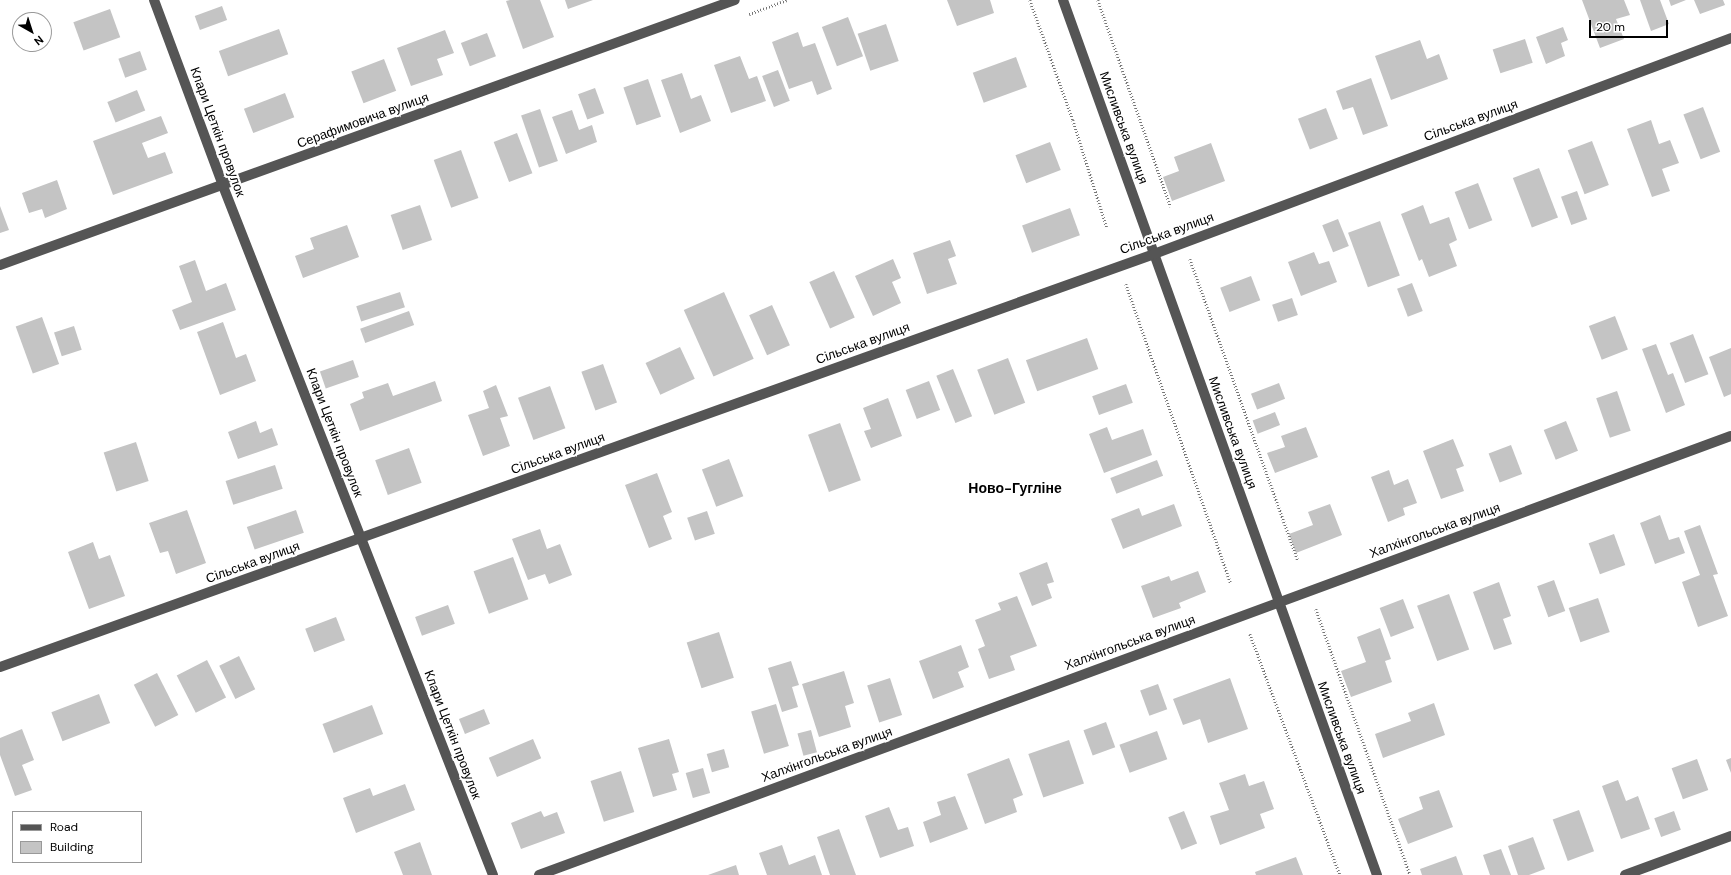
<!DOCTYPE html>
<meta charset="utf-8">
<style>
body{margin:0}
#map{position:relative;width:1731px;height:875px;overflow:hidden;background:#fff;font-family:"DM Sans",sans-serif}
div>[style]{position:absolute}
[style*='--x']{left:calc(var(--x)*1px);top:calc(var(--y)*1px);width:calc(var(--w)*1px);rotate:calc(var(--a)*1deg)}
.building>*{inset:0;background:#c4c4c4;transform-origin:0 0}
.path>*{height:2.5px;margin-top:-1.25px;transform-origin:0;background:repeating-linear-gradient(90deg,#777 0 1px,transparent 0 3px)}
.minor>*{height:10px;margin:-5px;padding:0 5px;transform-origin:5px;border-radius:5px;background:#555}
span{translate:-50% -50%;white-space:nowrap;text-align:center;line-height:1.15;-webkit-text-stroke:4px #fff;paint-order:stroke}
.street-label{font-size:13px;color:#000}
.neighbourhood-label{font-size:14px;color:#000;font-weight:700}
.legend{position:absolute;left:12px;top:811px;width:130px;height:52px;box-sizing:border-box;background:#fff;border:1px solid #999;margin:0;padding:5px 7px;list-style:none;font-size:12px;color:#000}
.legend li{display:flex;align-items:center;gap:8px;height:20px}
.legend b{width:20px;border:1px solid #999}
.north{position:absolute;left:12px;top:12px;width:40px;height:40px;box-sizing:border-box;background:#fff;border:1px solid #999;border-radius:50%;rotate:141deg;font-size:11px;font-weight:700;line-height:16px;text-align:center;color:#000}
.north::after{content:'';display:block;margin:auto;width:14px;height:18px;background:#000;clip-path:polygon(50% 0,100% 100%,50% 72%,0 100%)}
.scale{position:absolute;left:1589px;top:20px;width:79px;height:18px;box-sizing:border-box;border:2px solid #000;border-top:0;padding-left:5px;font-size:12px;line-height:14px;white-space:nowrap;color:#000;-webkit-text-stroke:3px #fff;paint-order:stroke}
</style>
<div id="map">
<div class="building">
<div style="clip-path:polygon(510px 0,540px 0,554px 37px,523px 49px,506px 1px)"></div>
<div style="clip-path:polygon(565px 0,593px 0,568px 9px)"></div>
<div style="clip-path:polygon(947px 0,990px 0,994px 13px,957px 26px)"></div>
<div style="clip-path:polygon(1582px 0,1624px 0,1630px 15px,1616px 19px,1624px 39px,1600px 48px)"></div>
<div style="clip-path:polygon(1640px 0,1660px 0,1669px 24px,1651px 31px)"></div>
<div style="clip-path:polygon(1669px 0,1686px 0,1671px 6px)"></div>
<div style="clip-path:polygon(1694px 0,1723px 0,1725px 5px,1700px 14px)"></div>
<div style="left:222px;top:6px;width:15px;height:29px;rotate:70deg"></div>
<div style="left:110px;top:9px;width:30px;height:39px;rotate:70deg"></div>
<div style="left:848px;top:17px;width:42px;height:28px;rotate:69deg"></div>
<div style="left:886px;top:24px;width:39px;height:30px;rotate:71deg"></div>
<div style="clip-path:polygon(1563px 27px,1568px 40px,1561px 43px,1565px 56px,1546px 64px,1536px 37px)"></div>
<div style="left:279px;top:29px;width:27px;height:64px;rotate:70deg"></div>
<div style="clip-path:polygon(445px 30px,454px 53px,437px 59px,443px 75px,411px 86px,397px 48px)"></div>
<div style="clip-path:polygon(798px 32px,803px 47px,815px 43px,832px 89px,817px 95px,812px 81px,789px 89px,772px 42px)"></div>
<div style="left:487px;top:33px;width:25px;height:28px;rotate:69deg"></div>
<div style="left:1525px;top:39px;width:25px;height:34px;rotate:72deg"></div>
<div style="clip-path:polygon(1420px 40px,1427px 59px,1439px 54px,1448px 79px,1391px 100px,1375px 56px)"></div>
<div style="left:140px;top:51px;width:20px;height:23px;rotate:70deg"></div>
<div style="clip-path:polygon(740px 56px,749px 79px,757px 76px,766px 101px,731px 113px,714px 65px)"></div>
<div style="left:1016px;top:57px;width:32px;height:46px;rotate:70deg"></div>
<div style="left:384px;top:59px;width:34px;height:35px;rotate:69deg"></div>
<div style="left:778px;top:70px;width:33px;height:17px;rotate:69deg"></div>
<div style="clip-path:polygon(682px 73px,691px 99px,701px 95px,711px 121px,680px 133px,661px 80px)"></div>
<div style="clip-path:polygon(1371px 78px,1388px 126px,1363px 135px,1353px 107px,1343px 110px,1336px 91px)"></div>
<div style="left:648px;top:79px;width:40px;height:26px;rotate:71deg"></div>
<div style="left:595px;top:88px;width:27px;height:18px;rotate:70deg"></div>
<div style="left:137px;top:90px;width:22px;height:32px;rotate:68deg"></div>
<div style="left:285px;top:93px;width:26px;height:44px;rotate:69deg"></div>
<div style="left:1703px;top:107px;width:48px;height:21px;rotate:69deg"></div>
<div style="left:1326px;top:108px;width:33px;height:30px;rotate:69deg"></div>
<div style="left:540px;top:109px;width:55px;height:20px;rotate:71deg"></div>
<div style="clip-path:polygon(572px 110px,579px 130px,592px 125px,597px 142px,566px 154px,552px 117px)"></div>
<div style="clip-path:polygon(161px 116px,168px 133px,142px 143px,148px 158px,165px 152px,173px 173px,113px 195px,93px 141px)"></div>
<div style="clip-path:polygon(1651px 120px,1659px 144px,1670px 140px,1679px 163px,1662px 169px,1670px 191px,1652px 197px,1627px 129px)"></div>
<div style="left:517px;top:133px;width:43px;height:25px;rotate:69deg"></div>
<div style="left:1592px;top:141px;width:47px;height:26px;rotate:69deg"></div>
<div style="left:1050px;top:142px;width:30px;height:37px;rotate:69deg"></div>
<div style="clip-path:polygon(1211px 143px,1225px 181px,1172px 201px,1163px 177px,1179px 171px,1174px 157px)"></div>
<div style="left:461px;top:150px;width:51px;height:29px;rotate:70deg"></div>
<div style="left:1539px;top:168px;width:53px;height:28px;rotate:69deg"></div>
<div style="clip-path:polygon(57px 180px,67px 209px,45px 218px,42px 209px,29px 213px,22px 193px)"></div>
<div style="left:1478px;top:183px;width:40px;height:25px;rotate:69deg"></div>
<div style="left:1577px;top:191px;width:30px;height:17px;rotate:70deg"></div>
<div style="left:420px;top:205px;width:37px;height:31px;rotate:71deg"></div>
<div style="clip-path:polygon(1423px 205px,1430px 224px,1449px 217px,1457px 240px,1449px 244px,1457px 266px,1429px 277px,1422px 259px,1419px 261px,1401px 214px)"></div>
<div style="clip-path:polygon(0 206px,9px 230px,0 233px)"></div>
<div style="left:1070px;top:208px;width:29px;height:51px;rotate:70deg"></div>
<div style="left:1338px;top:219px;width:29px;height:17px;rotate:68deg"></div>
<div style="left:1380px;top:221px;width:58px;height:34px;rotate:70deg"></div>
<div style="clip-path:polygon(347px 225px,359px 257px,303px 278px,295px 256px,314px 249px,310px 238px)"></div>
<div style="clip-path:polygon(950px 240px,956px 256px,948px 259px,957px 284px,927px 294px,913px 253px)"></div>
<div style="clip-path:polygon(1314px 252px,1319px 264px,1329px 261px,1337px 282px,1301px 296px,1288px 262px)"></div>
<div style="clip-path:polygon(893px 259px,901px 278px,892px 282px,901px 303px,873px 316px,855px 276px)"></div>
<div style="clip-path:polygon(195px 260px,206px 291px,226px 283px,236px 310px,180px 330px,172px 310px,192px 302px,179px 266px)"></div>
<div style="left:834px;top:271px;width:51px;height:27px;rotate:66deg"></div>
<div style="left:1251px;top:276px;width:26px;height:33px;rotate:69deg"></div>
<div style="left:1412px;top:283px;width:30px;height:16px;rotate:69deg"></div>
<div style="left:400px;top:292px;width:16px;height:46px;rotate:72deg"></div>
<div style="left:724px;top:292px;width:73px;height:44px;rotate:66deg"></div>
<div style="left:1292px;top:298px;width:18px;height:21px;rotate:71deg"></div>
<div style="left:772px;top:305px;width:44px;height:25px;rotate:66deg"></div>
<div style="left:409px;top:311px;width:15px;height:52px;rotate:70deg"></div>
<div style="left:1615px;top:316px;width:36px;height:28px;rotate:69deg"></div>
<div style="left:42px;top:317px;width:50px;height:28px;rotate:70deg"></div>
<div style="clip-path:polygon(223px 322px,236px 358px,246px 354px,256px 381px,220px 395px,197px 332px)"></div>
<div style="left:74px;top:326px;width:25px;height:21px;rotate:72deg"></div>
<div style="left:1693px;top:334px;width:43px;height:25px;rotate:69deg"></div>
<div style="left:1087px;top:338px;width:33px;height:65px;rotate:70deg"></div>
<div style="clip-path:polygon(1656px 344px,1668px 375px,1673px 373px,1685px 405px,1666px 413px,1642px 349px)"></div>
<div style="left:680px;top:347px;width:35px;height:38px;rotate:65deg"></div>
<div style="clip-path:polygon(1731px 348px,1731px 394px,1724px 397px,1709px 357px)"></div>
<div style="left:1008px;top:358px;width:48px;height:33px;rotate:69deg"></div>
<div style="left:353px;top:360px;width:18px;height:35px;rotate:71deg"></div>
<div style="left:603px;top:364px;width:41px;height:23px;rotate:70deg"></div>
<div style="left:953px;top:369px;width:51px;height:18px;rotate:68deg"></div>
<div style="clip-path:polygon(435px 381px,442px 401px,360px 431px,350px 404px,364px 398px,362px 392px,388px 383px,393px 396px)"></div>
<div style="left:929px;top:381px;width:31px;height:25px;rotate:69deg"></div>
<div style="left:1279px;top:383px;width:17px;height:30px;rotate:69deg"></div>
<div style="left:1126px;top:384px;width:20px;height:36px;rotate:70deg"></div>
<div style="clip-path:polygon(496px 385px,508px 416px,500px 418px,510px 446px,483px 456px,468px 415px,489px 408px,483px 391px)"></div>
<div style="left:550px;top:386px;width:45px;height:34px;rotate:70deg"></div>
<div style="left:1617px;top:391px;width:42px;height:22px;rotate:71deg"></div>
<div style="clip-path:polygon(888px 398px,902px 436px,871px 448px,864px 431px,871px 429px,863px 408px)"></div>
<div style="left:1275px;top:412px;width:14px;height:24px;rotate:69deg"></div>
<div style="clip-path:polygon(256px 421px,260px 433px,272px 428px,278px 445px,238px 459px,228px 432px)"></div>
<div style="left:1566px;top:421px;width:32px;height:24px;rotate:68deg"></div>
<div style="left:840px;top:423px;width:61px;height:34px;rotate:70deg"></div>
<div style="clip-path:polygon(1107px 427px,1112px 440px,1143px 429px,1152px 455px,1104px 473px,1089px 434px)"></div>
<div style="clip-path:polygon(1306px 427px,1318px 457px,1275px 473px,1267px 453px,1285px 447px,1281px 436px)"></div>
<div style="clip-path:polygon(1453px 439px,1464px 466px,1456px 469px,1464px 491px,1441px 499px,1423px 451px)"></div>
<div style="left:136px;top:442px;width:41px;height:34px;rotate:72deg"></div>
<div style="left:1511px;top:445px;width:31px;height:24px;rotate:69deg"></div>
<div style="left:409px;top:448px;width:37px;height:36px;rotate:70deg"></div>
<div style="left:729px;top:459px;width:40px;height:29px;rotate:69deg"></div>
<div style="left:1157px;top:460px;width:17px;height:50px;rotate:69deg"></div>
<div style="left:275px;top:465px;width:25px;height:52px;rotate:72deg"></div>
<div style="clip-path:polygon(1389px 470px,1394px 485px,1408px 479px,1417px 503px,1403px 508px,1405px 515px,1388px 522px,1371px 477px)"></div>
<div style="clip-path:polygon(657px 473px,672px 512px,663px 516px,672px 539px,649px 548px,625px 485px)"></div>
<div style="clip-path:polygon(1174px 504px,1182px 526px,1123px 549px,1111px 519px,1139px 508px,1142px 516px)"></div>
<div style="clip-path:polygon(1330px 504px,1342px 535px,1296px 553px,1289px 534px,1313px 525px,1308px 512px)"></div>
<div style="clip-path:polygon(187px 510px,206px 563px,176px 574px,168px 551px,160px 553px,149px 523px)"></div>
<div style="left:296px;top:510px;width:24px;height:52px;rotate:71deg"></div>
<div style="left:707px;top:511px;width:24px;height:21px;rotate:71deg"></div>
<div style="clip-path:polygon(1660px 515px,1669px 540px,1679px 537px,1685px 553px,1655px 564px,1640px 523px)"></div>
<div style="clip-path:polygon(1700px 525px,1718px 574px,1713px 575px,1728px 616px,1698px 627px,1682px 582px,1700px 575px,1684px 531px)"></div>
<div style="clip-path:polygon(540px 529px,547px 549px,560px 544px,572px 575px,549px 584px,545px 574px,528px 580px,512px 539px)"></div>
<div style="left:1614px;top:534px;width:33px;height:27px;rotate:70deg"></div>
<div style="clip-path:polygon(93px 542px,99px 559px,110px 555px,125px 596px,89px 609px,68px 552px)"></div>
<div style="left:513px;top:557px;width:45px;height:42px;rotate:70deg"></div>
<div style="clip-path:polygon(1047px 562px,1054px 582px,1047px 584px,1052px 598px,1032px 606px,1019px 573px)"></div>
<div style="clip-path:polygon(1198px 571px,1206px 592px,1179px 603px,1181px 608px,1153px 618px,1141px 586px,1169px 576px,1171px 581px)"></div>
<div style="left:1554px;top:580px;width:33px;height:18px;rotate:70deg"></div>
<div style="clip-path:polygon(1499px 582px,1511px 616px,1503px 619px,1512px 644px,1494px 650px,1473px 592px)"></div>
<div style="left:1449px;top:594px;width:59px;height:34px;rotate:70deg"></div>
<div style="clip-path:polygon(1017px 596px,1037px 646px,1010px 656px,1015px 670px,989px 679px,978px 649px,985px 646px,975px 620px,1001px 610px,998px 603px)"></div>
<div style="left:1598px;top:598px;width:36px;height:31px;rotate:71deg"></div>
<div style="left:1403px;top:599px;width:31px;height:25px;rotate:69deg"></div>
<div style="left:448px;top:605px;width:20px;height:35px;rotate:70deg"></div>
<div style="left:336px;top:617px;width:25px;height:33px;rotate:69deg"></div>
<div style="clip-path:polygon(1380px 628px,1391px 659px,1385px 661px,1392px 682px,1351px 697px,1341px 671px,1366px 662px,1357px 637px)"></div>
<div style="left:719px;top:632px;width:48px;height:34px;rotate:72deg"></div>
<div style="clip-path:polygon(961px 645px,969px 667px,958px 672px,964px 687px,933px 699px,919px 661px)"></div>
<div style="left:239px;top:656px;width:37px;height:22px;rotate:64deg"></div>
<div style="left:207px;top:660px;width:42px;height:34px;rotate:63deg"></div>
<div style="clip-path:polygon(791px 661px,799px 685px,792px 687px,798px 707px,782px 712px,768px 668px)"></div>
<div style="clip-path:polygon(844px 671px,854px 703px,845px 706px,851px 727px,819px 737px,802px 684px)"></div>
<div style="left:157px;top:673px;width:47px;height:26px;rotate:63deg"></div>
<div style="left:890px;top:678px;width:39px;height:24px;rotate:72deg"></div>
<div style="clip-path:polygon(1230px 678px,1248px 729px,1208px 743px,1200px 719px,1183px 725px,1173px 699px)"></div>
<div style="left:1158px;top:684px;width:27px;height:19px;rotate:70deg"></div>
<div style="left:99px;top:694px;width:31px;height:51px;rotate:69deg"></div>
<div style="clip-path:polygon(1434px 703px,1445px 735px,1383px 758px,1375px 734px,1411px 721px,1408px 713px)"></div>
<div style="left:776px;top:704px;width:44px;height:26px;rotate:73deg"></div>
<div style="left:372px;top:705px;width:31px;height:53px;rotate:69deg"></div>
<div style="left:484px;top:709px;width:16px;height:27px;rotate:68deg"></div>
<div style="left:1106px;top:722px;width:27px;height:24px;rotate:70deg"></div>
<div style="clip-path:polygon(22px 729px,34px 760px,22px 765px,32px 790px,15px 796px,0 755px,0 738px)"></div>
<div style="left:811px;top:730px;width:23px;height:14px;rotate:75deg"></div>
<div style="left:1157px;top:731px;width:30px;height:40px;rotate:70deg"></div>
<div style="left:533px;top:739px;width:21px;height:48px;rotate:67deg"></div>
<div style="clip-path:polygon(669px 739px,679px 772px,672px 774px,677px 790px,653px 797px,638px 748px)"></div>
<div style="left:1069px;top:740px;width:46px;height:43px;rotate:71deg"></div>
<div style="left:724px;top:749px;width:19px;height:18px;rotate:74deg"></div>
<div style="clip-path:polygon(1009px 758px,1023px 795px,1013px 799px,1017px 812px,985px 824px,967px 774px)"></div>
<div style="clip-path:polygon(1731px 758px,1731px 773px,1726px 760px)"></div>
<div style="left:1697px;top:759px;width:33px;height:27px;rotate:70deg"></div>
<div style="left:703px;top:768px;width:26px;height:18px;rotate:74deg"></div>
<div style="left:621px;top:771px;width:43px;height:32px;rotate:72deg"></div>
<div style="clip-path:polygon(1245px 774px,1249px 786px,1264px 781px,1274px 809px,1260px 814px,1265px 828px,1220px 845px,1210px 816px,1229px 810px,1219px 783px)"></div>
<div style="clip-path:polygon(1618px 780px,1626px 801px,1638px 796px,1650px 829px,1621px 839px,1602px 786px)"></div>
<div style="clip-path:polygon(405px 784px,415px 810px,356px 833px,343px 798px,370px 788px,373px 796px)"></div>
<div style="clip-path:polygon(1439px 790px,1453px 827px,1408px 844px,1398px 819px,1423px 809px,1419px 797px)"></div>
<div style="clip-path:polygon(955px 796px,968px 829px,930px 843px,923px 822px,941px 815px,937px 802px)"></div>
<div style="clip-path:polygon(889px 807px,898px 830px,908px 827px,914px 846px,880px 858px,865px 816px)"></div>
<div style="left:1579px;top:810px;width:44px;height:28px;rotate:70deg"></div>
<div style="clip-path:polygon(541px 811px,544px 817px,557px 812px,565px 833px,521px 849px,511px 823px)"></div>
<div style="left:1184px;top:811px;width:35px;height:17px;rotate:68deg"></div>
<div style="left:1674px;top:811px;width:20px;height:21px;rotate:70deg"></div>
<div style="clip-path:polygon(839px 829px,856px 875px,830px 875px,817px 837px)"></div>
<div style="clip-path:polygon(1533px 837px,1545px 869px,1529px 875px,1518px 875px,1508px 846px)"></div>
<div style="clip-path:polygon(420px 842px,432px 875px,403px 875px,394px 852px)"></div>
<div style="clip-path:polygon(782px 845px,789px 865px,815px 855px,822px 875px,767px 875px,759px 853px)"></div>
<div style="clip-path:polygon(1501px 849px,1511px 875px,1490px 875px,1483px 855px)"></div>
<div style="clip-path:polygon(1456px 856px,1463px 875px,1422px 875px,1420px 869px)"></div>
<div style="clip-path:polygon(1296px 857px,1303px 875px,1256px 875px,1255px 872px)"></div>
<div style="clip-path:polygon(736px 865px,739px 875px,708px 875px)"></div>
</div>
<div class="path">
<div style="--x:1030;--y:0;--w:127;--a:70.3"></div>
<div style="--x:1073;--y:120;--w:113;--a:72.5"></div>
<div style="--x:1098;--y:0;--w:219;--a:70.6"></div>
<div style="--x:749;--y:14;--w:40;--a:-20.2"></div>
<div style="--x:1190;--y:259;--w:320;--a:70.3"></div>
<div style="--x:1126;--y:284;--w:317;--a:70.7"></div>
<div style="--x:1316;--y:609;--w:282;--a:70.5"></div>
<div style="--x:1250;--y:634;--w:257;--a:69.5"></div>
</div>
<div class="minor">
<div style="--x:154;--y:0;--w:198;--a:69.6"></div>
<div style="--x:223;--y:186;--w:740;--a:68.6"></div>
<div style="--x:1063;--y:0;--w:930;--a:70.26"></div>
<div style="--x:0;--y:265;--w:781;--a:-19.83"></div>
<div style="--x:0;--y:667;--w:1226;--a:-19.69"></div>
<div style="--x:1154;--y:254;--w:616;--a:-20.52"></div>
<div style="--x:539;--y:875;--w:1270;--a:-20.22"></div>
<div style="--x:1625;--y:875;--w:113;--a:-20.2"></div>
</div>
<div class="street-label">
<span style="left:363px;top:121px;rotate:-20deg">Серафимовича вулиця</span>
<span style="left:1471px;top:121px;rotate:-20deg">Сільська вулиця</span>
<span style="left:1123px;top:128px;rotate:70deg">Мисливська вулиця</span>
<span style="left:217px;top:132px;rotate:70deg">Клари Цеткін провулок</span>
<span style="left:1167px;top:234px;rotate:-20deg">Сільська вулиця</span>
<span style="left:863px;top:344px;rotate:-20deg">Сільська вулиця</span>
<span style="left:334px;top:433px;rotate:69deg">Клари Цеткін провулок</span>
<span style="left:1232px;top:433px;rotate:70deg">Мисливська вулиця</span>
<span style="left:558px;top:454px;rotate:-20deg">Сільська вулиця</span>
<span style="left:1435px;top:531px;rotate:-20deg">Халхінгольська вулиця</span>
<span style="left:253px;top:563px;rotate:-20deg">Сільська вулиця</span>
<span style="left:1130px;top:643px;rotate:-20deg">Халхінгольська вулиця</span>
<span style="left:452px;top:735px;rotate:69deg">Клари Цеткін провулок</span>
<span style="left:1341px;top:738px;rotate:70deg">Мисливська вулиця</span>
<span style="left:827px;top:755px;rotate:-20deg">Халхінгольська вулиця</span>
</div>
<div class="neighbourhood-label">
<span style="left:1015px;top:488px">Ново-Гугліне</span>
</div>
<ul class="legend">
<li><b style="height:5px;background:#555"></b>Road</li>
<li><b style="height:11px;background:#c4c4c4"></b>Building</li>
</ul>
<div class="north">N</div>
<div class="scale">20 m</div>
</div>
